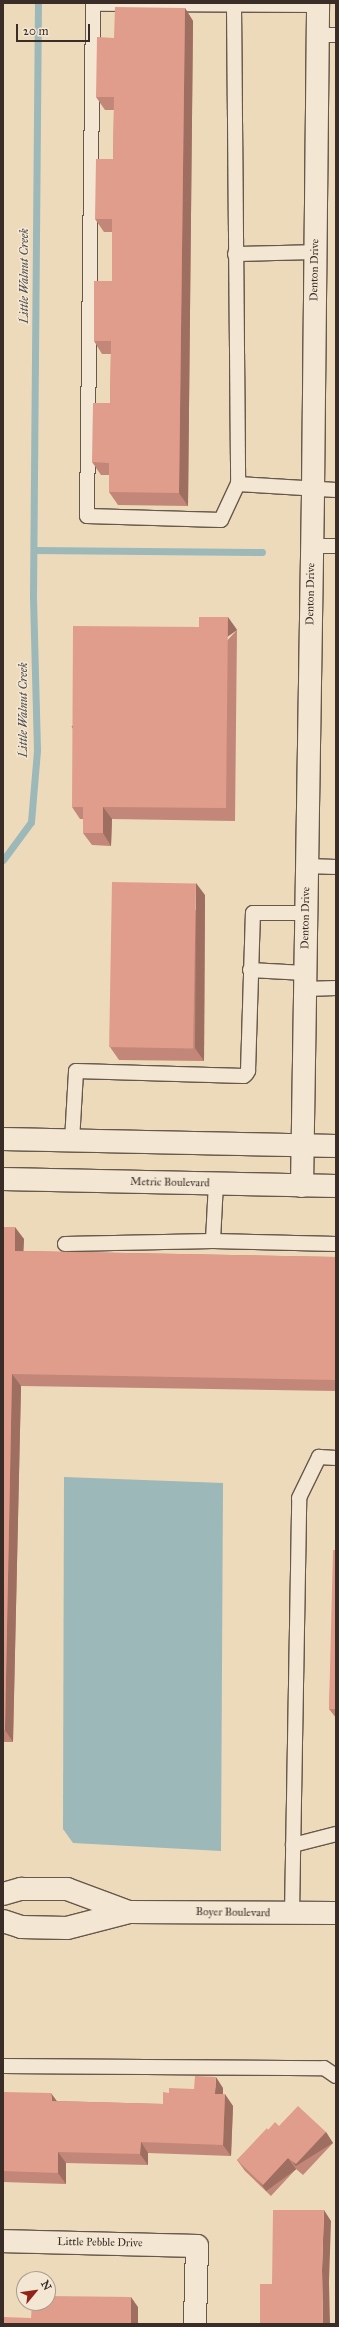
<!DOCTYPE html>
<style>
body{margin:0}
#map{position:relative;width:339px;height:2327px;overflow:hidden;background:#eddabb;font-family:"IM FELL Great Primer",serif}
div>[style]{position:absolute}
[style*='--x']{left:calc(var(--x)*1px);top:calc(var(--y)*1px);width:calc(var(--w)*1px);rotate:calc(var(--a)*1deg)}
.water>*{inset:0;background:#9cb8b9}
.stream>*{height:7px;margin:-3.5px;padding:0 3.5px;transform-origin:3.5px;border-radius:3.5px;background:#9cb8b9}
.roads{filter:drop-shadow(1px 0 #67584c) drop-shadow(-1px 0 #67584c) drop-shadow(0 1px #67584c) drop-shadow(0 -1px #67584c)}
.lane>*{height:14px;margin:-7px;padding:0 7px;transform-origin:7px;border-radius:7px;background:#f3e7d3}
.street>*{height:22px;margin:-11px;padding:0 11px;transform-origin:11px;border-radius:11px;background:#f3e7d3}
.secondary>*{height:22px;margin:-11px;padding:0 11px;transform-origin:11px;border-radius:11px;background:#f3e7d3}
.wall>*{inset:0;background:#c28778}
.shaded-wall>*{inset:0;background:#9e6e61;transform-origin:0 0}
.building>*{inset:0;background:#e19d8b;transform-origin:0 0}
span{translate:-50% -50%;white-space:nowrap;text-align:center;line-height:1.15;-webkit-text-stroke:3px #f3e7d3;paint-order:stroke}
.street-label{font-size:11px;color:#3a2c27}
.water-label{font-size:12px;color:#524f4c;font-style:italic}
.frame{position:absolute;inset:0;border:4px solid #3a2c27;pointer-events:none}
.north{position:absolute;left:16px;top:2271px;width:40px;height:40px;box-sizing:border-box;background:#f3e7d3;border:1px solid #a99c8e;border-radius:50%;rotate:61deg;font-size:11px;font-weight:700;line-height:16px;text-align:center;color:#3a2c27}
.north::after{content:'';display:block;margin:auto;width:14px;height:18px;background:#8f2418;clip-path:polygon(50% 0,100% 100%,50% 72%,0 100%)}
.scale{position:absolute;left:16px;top:24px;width:74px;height:18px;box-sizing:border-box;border:2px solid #3a2c27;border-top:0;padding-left:5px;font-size:12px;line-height:14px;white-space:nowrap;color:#3a2c27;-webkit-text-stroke:3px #f3e7d3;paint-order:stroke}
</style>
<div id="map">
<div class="water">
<div style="clip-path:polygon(64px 1477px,223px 1483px,221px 1851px,73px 1843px,63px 1829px)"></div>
</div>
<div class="stream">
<div style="--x:34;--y:550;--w:228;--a:0.5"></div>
<div style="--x:3;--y:860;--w:47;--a:-53.6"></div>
<div style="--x:31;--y:822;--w:72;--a:-85.2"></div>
<div style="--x:37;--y:750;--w:154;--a:-91.5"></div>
<div style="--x:33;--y:596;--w:593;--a:-89.52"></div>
</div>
<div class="roads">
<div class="lane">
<div style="--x:234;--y:5;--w:479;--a:89.5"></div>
<div style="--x:318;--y:5;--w:225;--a:-179.7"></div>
<div style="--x:93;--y:4;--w:512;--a:90.67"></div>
<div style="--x:87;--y:516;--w:134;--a:1.7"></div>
<div style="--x:221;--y:520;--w:40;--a:-65"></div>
<div style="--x:238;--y:484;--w:98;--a:3.5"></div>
<div style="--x:318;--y:35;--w:18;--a:0"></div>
<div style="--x:235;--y:254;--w:80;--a:-1.4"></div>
<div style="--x:312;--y:546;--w:24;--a:0"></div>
<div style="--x:307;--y:866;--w:29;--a:2"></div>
<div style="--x:250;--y:970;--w:55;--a:3.1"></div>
<div style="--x:305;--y:989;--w:31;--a:-2"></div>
<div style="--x:72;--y:1141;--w:70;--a:-86.7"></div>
<div style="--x:76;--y:1071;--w:168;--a:1.7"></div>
<div style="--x:244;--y:1076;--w:3;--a:-45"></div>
<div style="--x:246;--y:1074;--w:4;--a:-56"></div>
<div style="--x:248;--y:1071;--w:158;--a:-88.2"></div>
<div style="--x:253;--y:913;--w:53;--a:0"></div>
<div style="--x:216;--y:1183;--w:58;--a:93"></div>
<div style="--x:213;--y:1241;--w:123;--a:1.4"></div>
<div style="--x:65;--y:1244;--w:148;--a:-1.2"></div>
<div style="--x:293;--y:1845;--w:44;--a:-14.3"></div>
<div style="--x:292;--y:1914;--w:416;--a:-89"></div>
<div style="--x:299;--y:1498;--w:46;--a:-64"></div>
<div style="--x:319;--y:1457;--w:17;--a:3"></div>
<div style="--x:3;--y:2066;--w:321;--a:0.4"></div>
<div style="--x:324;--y:2068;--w:14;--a:34"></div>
</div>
<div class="street">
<div style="--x:302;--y:1186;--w:696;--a:-89.09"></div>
<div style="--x:313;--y:490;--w:487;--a:-89.4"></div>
<div style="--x:3;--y:1894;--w:19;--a:-16"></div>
<div style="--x:21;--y:1889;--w:46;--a:0"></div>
<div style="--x:67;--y:1889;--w:66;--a:20.4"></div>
<div style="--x:3;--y:1921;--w:19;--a:18"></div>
<div style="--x:21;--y:1927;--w:46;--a:1.2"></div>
<div style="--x:67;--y:1928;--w:64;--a:-14.5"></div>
<div style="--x:129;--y:1912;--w:207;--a:0.3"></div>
<div style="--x:3;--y:2241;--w:194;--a:1.5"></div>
<div style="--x:197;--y:2246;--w:78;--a:91.5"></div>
</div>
<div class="secondary">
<div style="--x:3;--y:1139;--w:333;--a:1.2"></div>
<div style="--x:3;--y:1179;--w:333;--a:1.2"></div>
</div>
</div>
<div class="wall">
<div style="clip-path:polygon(185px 8px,193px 21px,188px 506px,118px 505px,109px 492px,109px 475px,101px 475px,92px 462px,110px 403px,111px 354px,102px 354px,94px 341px,112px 281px,112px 232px,104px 232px,95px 219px,113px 159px,114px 110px,105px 110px,96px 97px,114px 38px)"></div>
<div style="clip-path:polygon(237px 630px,235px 821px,112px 819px,111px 846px,92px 845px,83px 833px,83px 819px,80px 819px,72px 807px)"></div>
<div style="clip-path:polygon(205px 895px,204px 1061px,119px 1060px,110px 1047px)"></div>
<div style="clip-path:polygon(3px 1227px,24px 1239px,23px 1251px,336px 1257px,336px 1391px,21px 1386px,13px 1742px,3px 1742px)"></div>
<div style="clip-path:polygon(336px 1550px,336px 1718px,329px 1709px)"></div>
<div style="clip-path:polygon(223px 2088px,223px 2094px,233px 2106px,231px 2156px,148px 2153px,148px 2165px,66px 2163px,66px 2184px,3px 2182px,3px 2092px,56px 2101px,163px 2104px,169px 2093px,194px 2089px)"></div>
<div style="clip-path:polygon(279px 2126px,326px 2132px,333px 2143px,303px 2175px,296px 2169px,271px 2196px,245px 2171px,237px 2160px,268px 2130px)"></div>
</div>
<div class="shaded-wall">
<div style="clip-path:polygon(185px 8px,193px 21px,188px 506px,179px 493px)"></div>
<div style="left:228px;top:617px;width:16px;height:191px;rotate:55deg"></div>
<div style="clip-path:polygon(103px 807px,112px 819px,111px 846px,103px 833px)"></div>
<div style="clip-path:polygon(196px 883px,205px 895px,204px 1061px,195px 1048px)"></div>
<div style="clip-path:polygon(15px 1227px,24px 1239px,23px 1263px,15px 1251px)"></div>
<div style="clip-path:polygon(12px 1374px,21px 1386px,13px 1742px,5px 1730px)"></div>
<div style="clip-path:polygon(216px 2077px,223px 2088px,223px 2105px,215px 2094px)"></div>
<div style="clip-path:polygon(51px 2093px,59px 2104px,52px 2101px)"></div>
<div style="clip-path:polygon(225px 2094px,233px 2106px,231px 2156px,223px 2145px)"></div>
<div style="left:326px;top:2132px;width:13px;height:44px;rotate:58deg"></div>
<div style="clip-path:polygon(141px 2142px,148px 2153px,148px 2165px,140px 2154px)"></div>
<div style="clip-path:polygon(58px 2152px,66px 2163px,66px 2184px,58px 2173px)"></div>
<div style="left:288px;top:2158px;width:14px;height:37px;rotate:54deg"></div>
<div style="clip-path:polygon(324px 2210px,331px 2221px,329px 2282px,330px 2324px,323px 2324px,322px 2270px)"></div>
<div style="clip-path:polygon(131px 2297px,138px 2307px,138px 2324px,131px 2324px)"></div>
</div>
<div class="building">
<div style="clip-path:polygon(115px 7px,185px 8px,179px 493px,109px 492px,109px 463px,92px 462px,93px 403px,110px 403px,111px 341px,94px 341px,94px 281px,112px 281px,112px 219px,95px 219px,96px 159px,113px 159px,114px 97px,96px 97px,97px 37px,114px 38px)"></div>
<div style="clip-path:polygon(199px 617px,228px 617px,226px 808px,103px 807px,103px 833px,83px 833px,83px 807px,72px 807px,73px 626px,199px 627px)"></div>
<div style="left:112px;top:882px;width:84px;height:165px;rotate:1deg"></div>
<div style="clip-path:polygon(3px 1227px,15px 1227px,15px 1251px,336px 1257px,336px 1380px,12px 1374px,5px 1730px,3px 1730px)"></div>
<div style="clip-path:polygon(333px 1550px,336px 1550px,336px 1709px,329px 1709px)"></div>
<div style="clip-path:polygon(195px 2076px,216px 2077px,215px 2094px,225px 2094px,223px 2145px,141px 2142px,140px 2154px,58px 2152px,58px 2173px,3px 2171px,3px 2092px,51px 2093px,52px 2101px,163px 2104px,163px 2092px,169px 2093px,169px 2088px,194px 2089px)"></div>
<div style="clip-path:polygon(298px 2106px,326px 2132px,296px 2164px,288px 2158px,263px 2185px,237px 2160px,267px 2128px,268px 2130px,275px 2122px,279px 2126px)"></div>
<div style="clip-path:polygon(273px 2210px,324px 2210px,322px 2270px,323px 2324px,260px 2324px,260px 2284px,272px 2284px)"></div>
<div style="clip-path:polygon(48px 2296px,131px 2297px,131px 2324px,3px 2324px,3px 2317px,31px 2318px,32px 2303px,48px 2303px)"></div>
</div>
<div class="street-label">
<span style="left:315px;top:270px;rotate:-89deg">Denton Drive</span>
<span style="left:311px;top:594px;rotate:-89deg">Denton Drive</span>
<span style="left:306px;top:918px;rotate:-89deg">Denton Drive</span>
<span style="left:170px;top:1183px;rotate:1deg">Metric Boulevard</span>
<span style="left:233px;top:1913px;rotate:1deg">Boyer Boulevard</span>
<span style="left:100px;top:2243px;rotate:1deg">Little Pebble Drive</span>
</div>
<div class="water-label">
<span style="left:25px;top:276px;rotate:-90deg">Little Walnut Creek</span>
<span style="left:24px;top:710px;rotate:-90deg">Little Walnut Creek</span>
</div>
<div class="frame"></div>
<div class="north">N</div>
<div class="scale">20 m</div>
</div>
